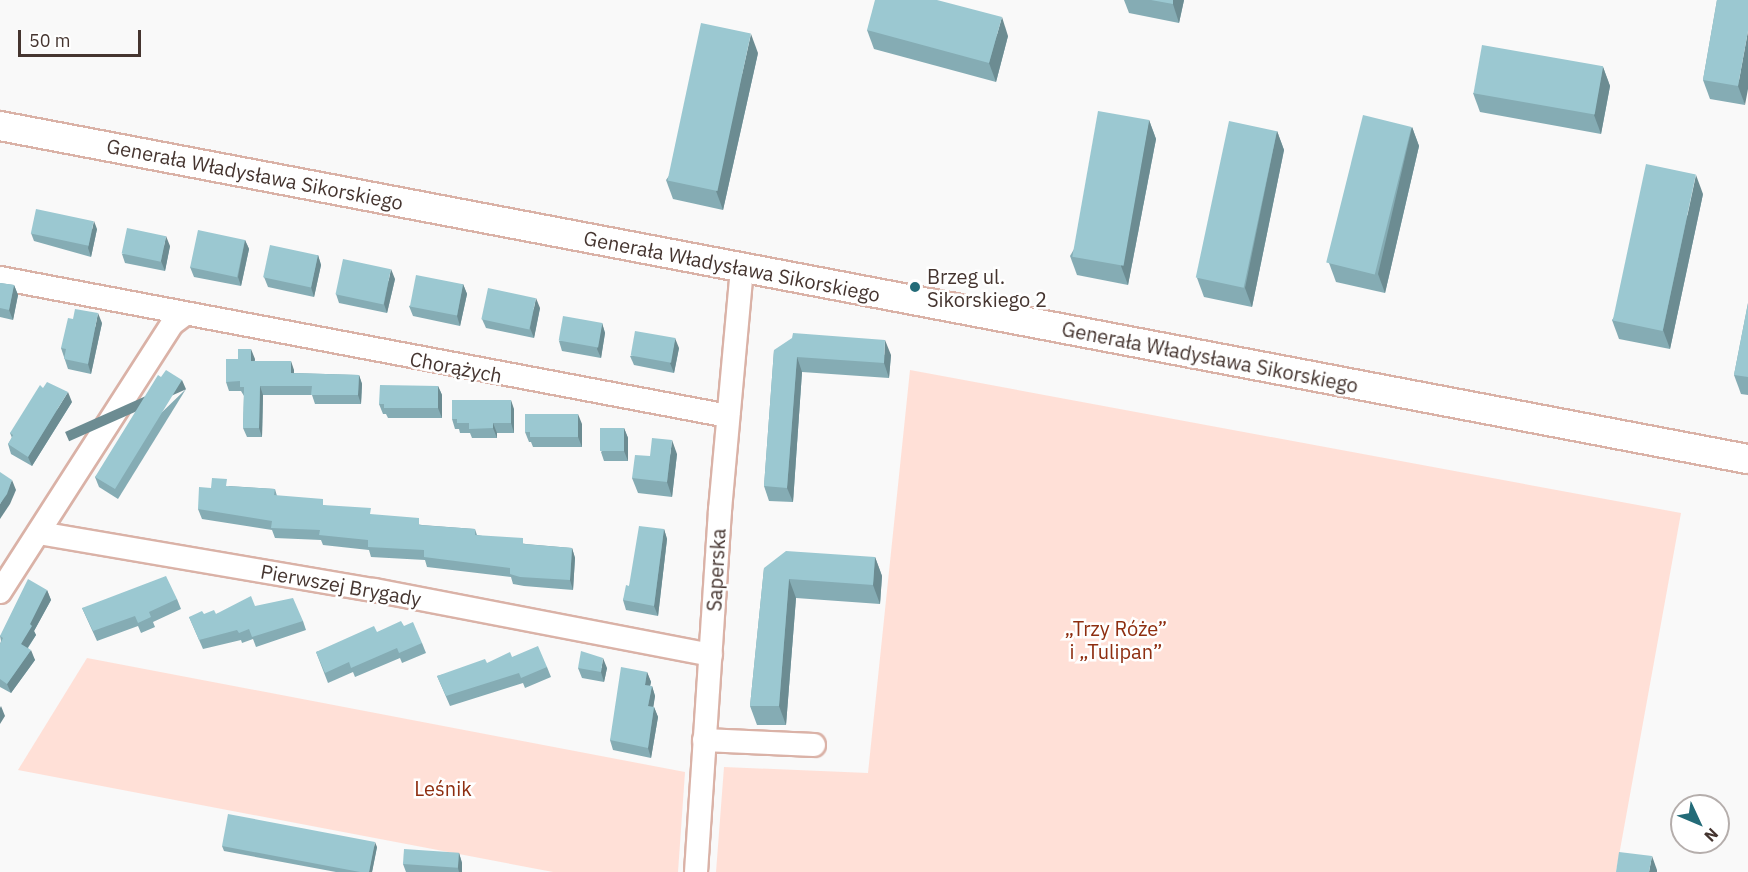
<!DOCTYPE html>
<meta charset="utf-8">
<style>
body{margin:0}
#map{position:relative;width:1748px;height:872px;overflow:hidden;background:#f9f9f9;font-family:"IBM Plex Sans",sans-serif}
div>[style]{position:absolute}
[style*='--x']{left:calc(var(--x)*1px);top:calc(var(--y)*1px);width:calc(var(--w)*1px);rotate:calc(var(--a)*1deg)}
.green>*{inset:0;background:#ffe0d7}
.roads{filter:drop-shadow(2px 0 #dab2a7) drop-shadow(-2px 0 #dab2a7) drop-shadow(0 2px #dab2a7) drop-shadow(0 -2px #dab2a7)}
.minor>*{height:22px;margin:-11px;padding:0 11px;transform-origin:11px;border-radius:11px;background:#fff}
.major>*{height:28px;margin:-14px;padding:0 14px;transform-origin:14px;border-radius:14px;background:#fff}
.wall>*{inset:0;background:#85acb4}
.shaded-wall>*{inset:0;background:#6c8c92;transform-origin:0 0}
.building>*{inset:0;background:#9bc8d1;transform-origin:0 0}
.dots>*{width:16px;height:16px;translate:-50% -50%;box-sizing:border-box;border:3px solid #fff;border-radius:50%}
span{translate:-50% -50%;white-space:nowrap;text-align:center;line-height:1.15;-webkit-text-stroke:5px #fff;paint-order:stroke}
.street-label{font-size:20px;color:#453530}
.poi-label{font-size:20px;color:#453530}
.left{translate:0 -50%;text-align:left}
.park-label{font-size:20px;color:#8e2e10}
.north{position:absolute;left:1670px;top:794px;width:60px;height:60px;box-sizing:border-box;background:#fff;border:2px solid #b5aeac;border-radius:50%;rotate:134deg;font-size:16px;font-weight:700;line-height:24px;text-align:center;color:#453530}
.north::after{content:'';display:block;margin:auto;width:21px;height:27px;background:#236b78;clip-path:polygon(50% 0,100% 100%,50% 72%,0 100%)}
.scale{position:absolute;left:18px;top:30px;width:123px;height:27px;box-sizing:border-box;border:3px solid #453530;border-top:0;padding-left:8px;font-size:18px;line-height:21px;white-space:nowrap;color:#453530;-webkit-text-stroke:4px #fff;paint-order:stroke}
</style>
<div id="map">
<div class="green">
<div style="clip-path:polygon(910px 370px,1681px 513px,1616px 872px,716px 872px,724px 767px,868px 773px)"></div>
<div style="clip-path:polygon(87px 658px,685px 772px,678px 872px,553px 872px,18px 770px)"></div>
</div>
<div class="roads">
<div class="minor">
<div style="--x:0;--y:278;--w:741;--a:10.73"></div>
<div style="--x:39;--y:533;--w:340;--a:9.7"></div>
<div style="--x:374;--y:590;--w:343;--a:10.9"></div>
<div style="--x:0;--y:592;--w:318;--a:-57.3"></div>
<div style="--x:172;--y:324;--w:15;--a:-37"></div>
<div style="--x:704;--y:740;--w:110;--a:2.6"></div>
<div style="--x:696;--y:872;--w:363;--a:-86.2"></div>
<div style="--x:720;--y:510;--w:243;--a:-84.8"></div>
</div>
<div class="major">
<div style="--x:0;--y:126;--w:1779;--a:10.79"></div>
</div>
</div>
<div class="wall">
<div style="clip-path:polygon(1124px 0,1184px 0,1179px 23px,1129px 13px)"></div>
<div style="clip-path:polygon(1717px 0,1745px 105px,1710px 99px,1703px 80px)"></div>
<div style="clip-path:polygon(867px 30px,1008px 36px,996px 82px,874px 49px)"></div>
<div style="clip-path:polygon(758px 53px,723px 210px,673px 199px,666px 180px)"></div>
<div style="clip-path:polygon(1603px 67px,1610px 86px,1601px 134px,1480px 112px,1473px 93px)"></div>
<div style="clip-path:polygon(1149px 120px,1156px 139px,1128px 285px,1077px 275px,1070px 256px)"></div>
<div style="clip-path:polygon(1412px 127px,1419px 146px,1385px 293px,1336px 282px,1329px 263px)"></div>
<div style="clip-path:polygon(1277px 131px,1284px 150px,1252px 307px,1204px 297px,1197px 278px)"></div>
<div style="clip-path:polygon(1703px 194px,1670px 349px,1619px 339px,1612px 320px)"></div>
<div style="clip-path:polygon(97px 229px,91px 257px,34px 241px,31px 233px)"></div>
<div style="clip-path:polygon(245px 240px,249px 249px,241px 286px,194px 277px,190px 267px)"></div>
<div style="clip-path:polygon(170px 246px,165px 271px,125px 263px,122px 254px)"></div>
<div style="clip-path:polygon(318px 255px,321px 265px,314px 297px,268px 287px,264px 277px)"></div>
<div style="clip-path:polygon(395px 279px,387px 313px,339px 303px,336px 294px)"></div>
<div style="clip-path:polygon(0 283px,14px 285px,18px 295px,13px 320px,0 317px)"></div>
<div style="clip-path:polygon(463px 284px,467px 294px,460px 326px,413px 316px,409px 306px)"></div>
<div style="clip-path:polygon(1748px 303px,1748px 395px,1741px 394px,1734px 375px)"></div>
<div style="clip-path:polygon(540px 308px,534px 338px,486px 328px,482px 319px)"></div>
<div style="clip-path:polygon(102px 323px,91px 374px,68px 369px,61px 348px)"></div>
<div style="clip-path:polygon(602px 323px,605px 333px,601px 358px,562px 351px,559px 341px)"></div>
<div style="clip-path:polygon(679px 348px,674px 373px,634px 365px,630px 356px)"></div>
<div style="clip-path:polygon(774px 350px,891px 355px,889px 378px,802px 372px,793px 502px,769px 501px,764px 486px)"></div>
<div style="clip-path:polygon(255px 359px,254px 361px,294px 370px,294px 373px,359px 375px,362px 384px,361px 404px,315px 404px,312px 395px,263px 395px,262px 437px,247px 437px,243px 428px,244px 396px,241px 391px,229px 391px,226px 382px)"></div>
<div style="clip-path:polygon(438px 386px,442px 395px,442px 418px,388px 418px,386px 414px,383px 414px,379px 404px)"></div>
<div style="clip-path:polygon(186px 389px,118px 499px,99px 487px,95px 477px)"></div>
<div style="clip-path:polygon(72px 402px,32px 466px,11px 454px,8px 444px,12px 438px,10px 433px)"></div>
<div style="clip-path:polygon(514px 409px,514px 433px,497px 433px,497px 438px,472px 438px,470px 433px,460px 433px,459px 429px,455px 429px,452px 419px)"></div>
<div style="clip-path:polygon(582px 424px,582px 447px,533px 447px,531px 442px,529px 442px,525px 432px)"></div>
<div style="clip-path:polygon(624px 428px,628px 438px,628px 461px,604px 461px,601px 452px)"></div>
<div style="clip-path:polygon(677px 454px,672px 497px,638px 493px,632px 478px,650px 456px)"></div>
<div style="clip-path:polygon(229px 486px,275px 489px,277px 496px,422px 525px,475px 529px,477px 535px,526px 544px,572px 548px,575px 558px,573px 590px,524px 586px,513px 584px,511px 577px,427px 567px,425px 560px,371px 557px,369px 550px,323px 545px,321px 540px,275px 538px,272px 530px,202px 519px,198px 509px)"></div>
<div style="clip-path:polygon(664px 529px,667px 539px,658px 616px,626px 610px,623px 600px,629px 586px)"></div>
<div style="clip-path:polygon(875px 557px,882px 576px,880px 604px,796px 598px,786px 725px,757px 725px,750px 706px,764px 568px)"></div>
<div style="clip-path:polygon(47px 590px,51px 600px,34px 631px,36px 635px,28px 648px,35px 660px,11px 693px,0 687px,0 644px,1px 641px,0 636px)"></div>
<div style="clip-path:polygon(177px 599px,181px 609px,153px 622px,155px 627px,141px 633px,138px 626px,97px 641px,82px 608px)"></div>
<div style="clip-path:polygon(255px 606px,303px 621px,306px 630px,256px 647px,253px 639px,242px 643px,241px 640px,203px 649px,189px 617px,216px 614px)"></div>
<div style="clip-path:polygon(377px 632px,422px 643px,426px 653px,402px 663px,400px 658px,355px 677px,353px 672px,328px 683px,316px 652px)"></div>
<div style="clip-path:polygon(512px 657px,547px 667px,551px 677px,525px 688px,523px 683px,450px 706px,437px 676px)"></div>
<div style="clip-path:polygon(578px 668px,607px 668px,604px 682px,582px 678px)"></div>
<div style="clip-path:polygon(647px 672px,651px 682px,650px 686px,652px 686px,655px 696px,653px 707px,654px 707px,658px 717px,651px 758px,613px 750px,610px 740px)"></div>
<div style="clip-path:polygon(222px 846px,377px 847px,372px 872px,336px 872px,224px 851px)"></div>
<div style="clip-path:polygon(459px 853px,462px 863px,462px 872px,406px 872px,403px 864px)"></div>
</div>
<div class="shaded-wall">
<div style="clip-path:polygon(1173px 0,1184px 0,1179px 23px,1173px 4px)"></div>
<div style="clip-path:polygon(1002px 17px,1008px 36px,996px 82px,989px 63px)"></div>
<div style="clip-path:polygon(1748px 31px,1748px 89px,1745px 105px,1738px 86px)"></div>
<div style="clip-path:polygon(751px 34px,758px 53px,723px 210px,716px 191px)"></div>
<div style="clip-path:polygon(1603px 67px,1610px 86px,1601px 134px,1594px 115px)"></div>
<div style="clip-path:polygon(1149px 120px,1156px 139px,1128px 285px,1121px 266px)"></div>
<div style="clip-path:polygon(1412px 127px,1419px 146px,1385px 293px,1378px 274px)"></div>
<div style="clip-path:polygon(1277px 131px,1284px 150px,1252px 307px,1245px 288px)"></div>
<div style="clip-path:polygon(1696px 175px,1703px 194px,1670px 349px,1663px 330px)"></div>
<div style="clip-path:polygon(94px 221px,97px 229px,91px 257px,88px 248px)"></div>
<div style="clip-path:polygon(166px 236px,170px 246px,165px 271px,161px 261px)"></div>
<div style="clip-path:polygon(245px 240px,249px 249px,241px 286px,238px 277px)"></div>
<div style="clip-path:polygon(318px 255px,321px 265px,314px 297px,311px 287px)"></div>
<div style="clip-path:polygon(391px 269px,395px 279px,387px 313px,384px 304px)"></div>
<div style="clip-path:polygon(463px 284px,467px 294px,460px 326px,457px 316px)"></div>
<div style="clip-path:polygon(14px 285px,18px 295px,13px 320px,9px 310px)"></div>
<div style="clip-path:polygon(536px 298px,540px 308px,534px 338px,530px 328px)"></div>
<div style="clip-path:polygon(98px 313px,102px 323px,91px 374px,88px 364px)"></div>
<div style="clip-path:polygon(602px 323px,605px 333px,601px 358px,597px 349px)"></div>
<div style="clip-path:polygon(675px 338px,679px 348px,674px 373px,670px 363px)"></div>
<div style="clip-path:polygon(885px 340px,891px 355px,889px 378px,884px 363px)"></div>
<div style="clip-path:polygon(251px 349px,255px 359px,254px 370px,251px 361px)"></div>
<div style="clip-path:polygon(797px 357px,802px 372px,793px 502px,787px 488px)"></div>
<div style="clip-path:polygon(291px 361px,294px 370px,294px 382px,291px 373px)"></div>
<div style="clip-path:polygon(359px 375px,362px 384px,361px 404px,358px 395px)"></div>
<div style="left:182px;top:380px;width:10px;height:128px;rotate:66deg"></div>
<div style="clip-path:polygon(260px 386px,263px 395px,262px 437px,259px 428px)"></div>
<div style="clip-path:polygon(438px 386px,442px 395px,442px 418px,438px 408px)"></div>
<div style="clip-path:polygon(68px 392px,72px 402px,32px 466px,28px 457px)"></div>
<div style="clip-path:polygon(511px 400px,514px 409px,514px 433px,511px 423px)"></div>
<div style="clip-path:polygon(578px 414px,582px 424px,582px 447px,578px 437px)"></div>
<div style="clip-path:polygon(493px 423px,497px 433px,497px 438px,493px 428px)"></div>
<div style="clip-path:polygon(624px 428px,628px 438px,628px 461px,624px 451px)"></div>
<div style="clip-path:polygon(672px 440px,677px 454px,672px 497px,667px 482px)"></div>
<div style="clip-path:polygon(12px 480px,16px 490px,10px 504px,0 519px,0 504px)"></div>
<div style="clip-path:polygon(664px 529px,667px 539px,658px 616px,654px 606px)"></div>
<div style="clip-path:polygon(572px 548px,575px 558px,573px 590px,570px 580px)"></div>
<div style="clip-path:polygon(875px 557px,882px 576px,880px 604px,873px 585px)"></div>
<div style="clip-path:polygon(789px 579px,796px 598px,786px 725px,779px 706px)"></div>
<div style="clip-path:polygon(47px 590px,51px 600px,34px 631px,36px 635px,24px 653px,21px 644px,30px 624px)"></div>
<div style="clip-path:polygon(31px 650px,35px 660px,11px 693px,7px 684px)"></div>
<div style="clip-path:polygon(603px 658px,607px 668px,604px 682px,601px 672px)"></div>
<div style="clip-path:polygon(647px 672px,651px 682px,648px 695px,645px 685px)"></div>
<div style="clip-path:polygon(652px 686px,655px 696px,652px 716px,648px 706px)"></div>
<div style="clip-path:polygon(1px 706px,5px 716px,0 724px,0 708px)"></div>
<div style="clip-path:polygon(654px 707px,658px 717px,651px 758px,648px 748px)"></div>
<div style="clip-path:polygon(375px 842px,377px 847px,372px 872px,369px 872px)"></div>
<div style="clip-path:polygon(459px 853px,462px 863px,462px 872px,459px 872px,458px 868px)"></div>
<div style="clip-path:polygon(1652px 856px,1657px 870px,1657px 872px,1649px 872px)"></div>
</div>
<div class="building">
<div style="clip-path:polygon(875px 0,937px 0,1002px 17px,989px 63px,867px 30px)"></div>
<div style="clip-path:polygon(1151px 0,1173px 0,1173px 4px)"></div>
<div style="clip-path:polygon(1717px 0,1748px 0,1748px 31px,1738px 86px,1703px 80px)"></div>
<div style="left:701px;top:23px;width:51px;height:161px;rotate:12deg"></div>
<div style="left:1482px;top:45px;width:123px;height:49px;rotate:10deg"></div>
<div style="left:1098px;top:111px;width:52px;height:148px;rotate:10deg"></div>
<div style="left:1363px;top:115px;width:50px;height:152px;rotate:14deg"></div>
<div style="left:1229px;top:121px;width:49px;height:160px;rotate:12deg"></div>
<div style="left:1646px;top:164px;width:51px;height:160px;rotate:12deg"></div>
<div style="left:36px;top:209px;width:59px;height:25px;rotate:12deg"></div>
<div style="left:127px;top:228px;width:40px;height:26px;rotate:12deg"></div>
<div style="left:198px;top:230px;width:48px;height:38px;rotate:12deg"></div>
<div style="left:270px;top:245px;width:49px;height:33px;rotate:12deg"></div>
<div style="left:343px;top:259px;width:49px;height:36px;rotate:12deg"></div>
<div style="left:416px;top:275px;width:48px;height:32px;rotate:11deg"></div>
<div style="clip-path:polygon(0 283px,14px 285px,9px 310px,0 308px)"></div>
<div style="left:488px;top:288px;width:49px;height:32px;rotate:12deg"></div>
<div style="clip-path:polygon(1748px 303px,1748px 377px,1734px 375px)"></div>
<div style="clip-path:polygon(75px 309px,98px 313px,88px 364px,64px 359px,66px 349px,61px 348px,68px 318px,73px 319px)"></div>
<div style="left:563px;top:316px;width:40px;height:25px;rotate:10deg"></div>
<div style="left:635px;top:331px;width:41px;height:25px;rotate:10deg"></div>
<div style="clip-path:polygon(793px 333px,885px 340px,884px 363px,797px 357px,787px 488px,764px 486px,774px 350px,792px 338px)"></div>
<div style="clip-path:polygon(238px 349px,251px 349px,251px 361px,291px 361px,291px 373px,359px 375px,358px 395px,311px 395px,312px 386px,260px 386px,259px 428px,243px 428px,244px 387px,240px 387px,240px 381px,226px 382px,226px 359px,238px 359px)"></div>
<div style="clip-path:polygon(166px 370px,182px 380px,115px 489px,95px 477px,158px 375px,161px 377px)"></div>
<div style="clip-path:polygon(47px 382px,68px 392px,28px 457px,8px 444px,13px 435px,10px 433px,40px 385px,43px 388px)"></div>
<div style="clip-path:polygon(380px 385px,438px 386px,438px 408px,384px 408px,384px 404px,379px 404px)"></div>
<div style="clip-path:polygon(452px 400px,511px 400px,511px 423px,493px 423px,493px 428px,469px 429px,469px 423px,457px 423px,457px 419px,452px 419px)"></div>
<div style="clip-path:polygon(525px 414px,578px 414px,578px 437px,530px 437px,530px 432px,525px 432px)"></div>
<div style="left:624px;top:428px;width:23px;height:24px;rotate:90deg"></div>
<div style="clip-path:polygon(652px 438px,672px 440px,667px 482px,632px 478px,635px 455px,650px 456px)"></div>
<div style="clip-path:polygon(0 472px,12px 480px,7px 494px,0 504px)"></div>
<div style="clip-path:polygon(212px 478px,227px 479px,226px 486px,275px 489px,274px 495px,323px 499px,323px 505px,371px 508px,370px 514px,419px 518px,419px 525px,475px 529px,475px 535px,523px 538px,523px 544px,572px 548px,570px 580px,520px 577px,510px 574px,510px 568px,424px 557px,424px 550px,368px 547px,368px 540px,319px 535px,320px 530px,271px 528px,272px 521px,198px 509px,199px 487px,211px 488px)"></div>
<div style="clip-path:polygon(639px 526px,664px 529px,654px 606px,623px 600px,626px 585px,629px 586px)"></div>
<div style="clip-path:polygon(786px 551px,875px 557px,873px 585px,789px 579px,779px 706px,750px 706px,764px 568px)"></div>
<div style="clip-path:polygon(166px 576px,177px 599px,149px 612px,151px 617px,138px 623px,135px 616px,93px 631px,82px 608px)"></div>
<div style="clip-path:polygon(28px 579px,47px 590px,30px 624px,32px 626px,21px 644px,31px 650px,7px 684px,0 679px,0 644px,3px 638px,0 636px)"></div>
<div style="clip-path:polygon(251px 596px,255px 606px,293px 598px,303px 621px,252px 637px,249px 629px,239px 633px,237px 630px,199px 640px,189px 617px,202px 611px,204px 614px,214px 610px,216px 614px)"></div>
<div style="clip-path:polygon(401px 621px,404px 626px,413px 622px,422px 643px,399px 653px,397px 648px,351px 668px,349px 662px,325px 673px,316px 652px,374px 626px,377px 632px)"></div>
<div style="clip-path:polygon(538px 646px,547px 667px,521px 678px,519px 673px,446px 696px,437px 676px,485px 659px,487px 663px,510px 652px,512px 657px)"></div>
<div style="clip-path:polygon(581px 651px,603px 658px,601px 672px,578px 668px)"></div>
<div style="clip-path:polygon(621px 667px,647px 672px,645px 685px,652px 686px,648px 706px,654px 707px,648px 748px,610px 740px)"></div>
<div style="clip-path:polygon(228px 814px,375px 842px,369px 872px,360px 872px,222px 846px)"></div>
<div style="left:404px;top:849px;width:55px;height:15px;rotate:4deg"></div>
<div style="clip-path:polygon(1619px 852px,1652px 856px,1649px 872px,1616px 872px)"></div>
</div>
<div class="dots">
<div style="left:915px;top:287px;background:#236b78"></div>
</div>
<div class="street-label">
<span style="left:255px;top:174px;rotate:11deg">Generała Władysława Sikorskiego</span>
<span style="left:732px;top:266px;rotate:11deg">Generała Władysława Sikorskiego</span>
<span style="left:1210px;top:357px;rotate:11deg">Generała Władysława Sikorskiego</span>
<span style="left:456px;top:367px;rotate:11deg">Chorążych</span>
<span style="left:716px;top:570px;rotate:-87deg">Saperska</span>
<span style="left:341px;top:585px;rotate:10deg">Pierwszej Brygady</span>
</div>
<div class="poi-label">
<span class="left" style="left:927px;top:288px">Brzeg ul.<br>Sikorskiego 2</span>
</div>
<div class="park-label">
<span style="left:1116px;top:640px">„Trzy Róże”<br>i „Tulipan”</span>
<span style="left:443px;top:788px">Leśnik</span>
</div>
<div class="north">N</div>
<div class="scale">50 m</div>
</div>
